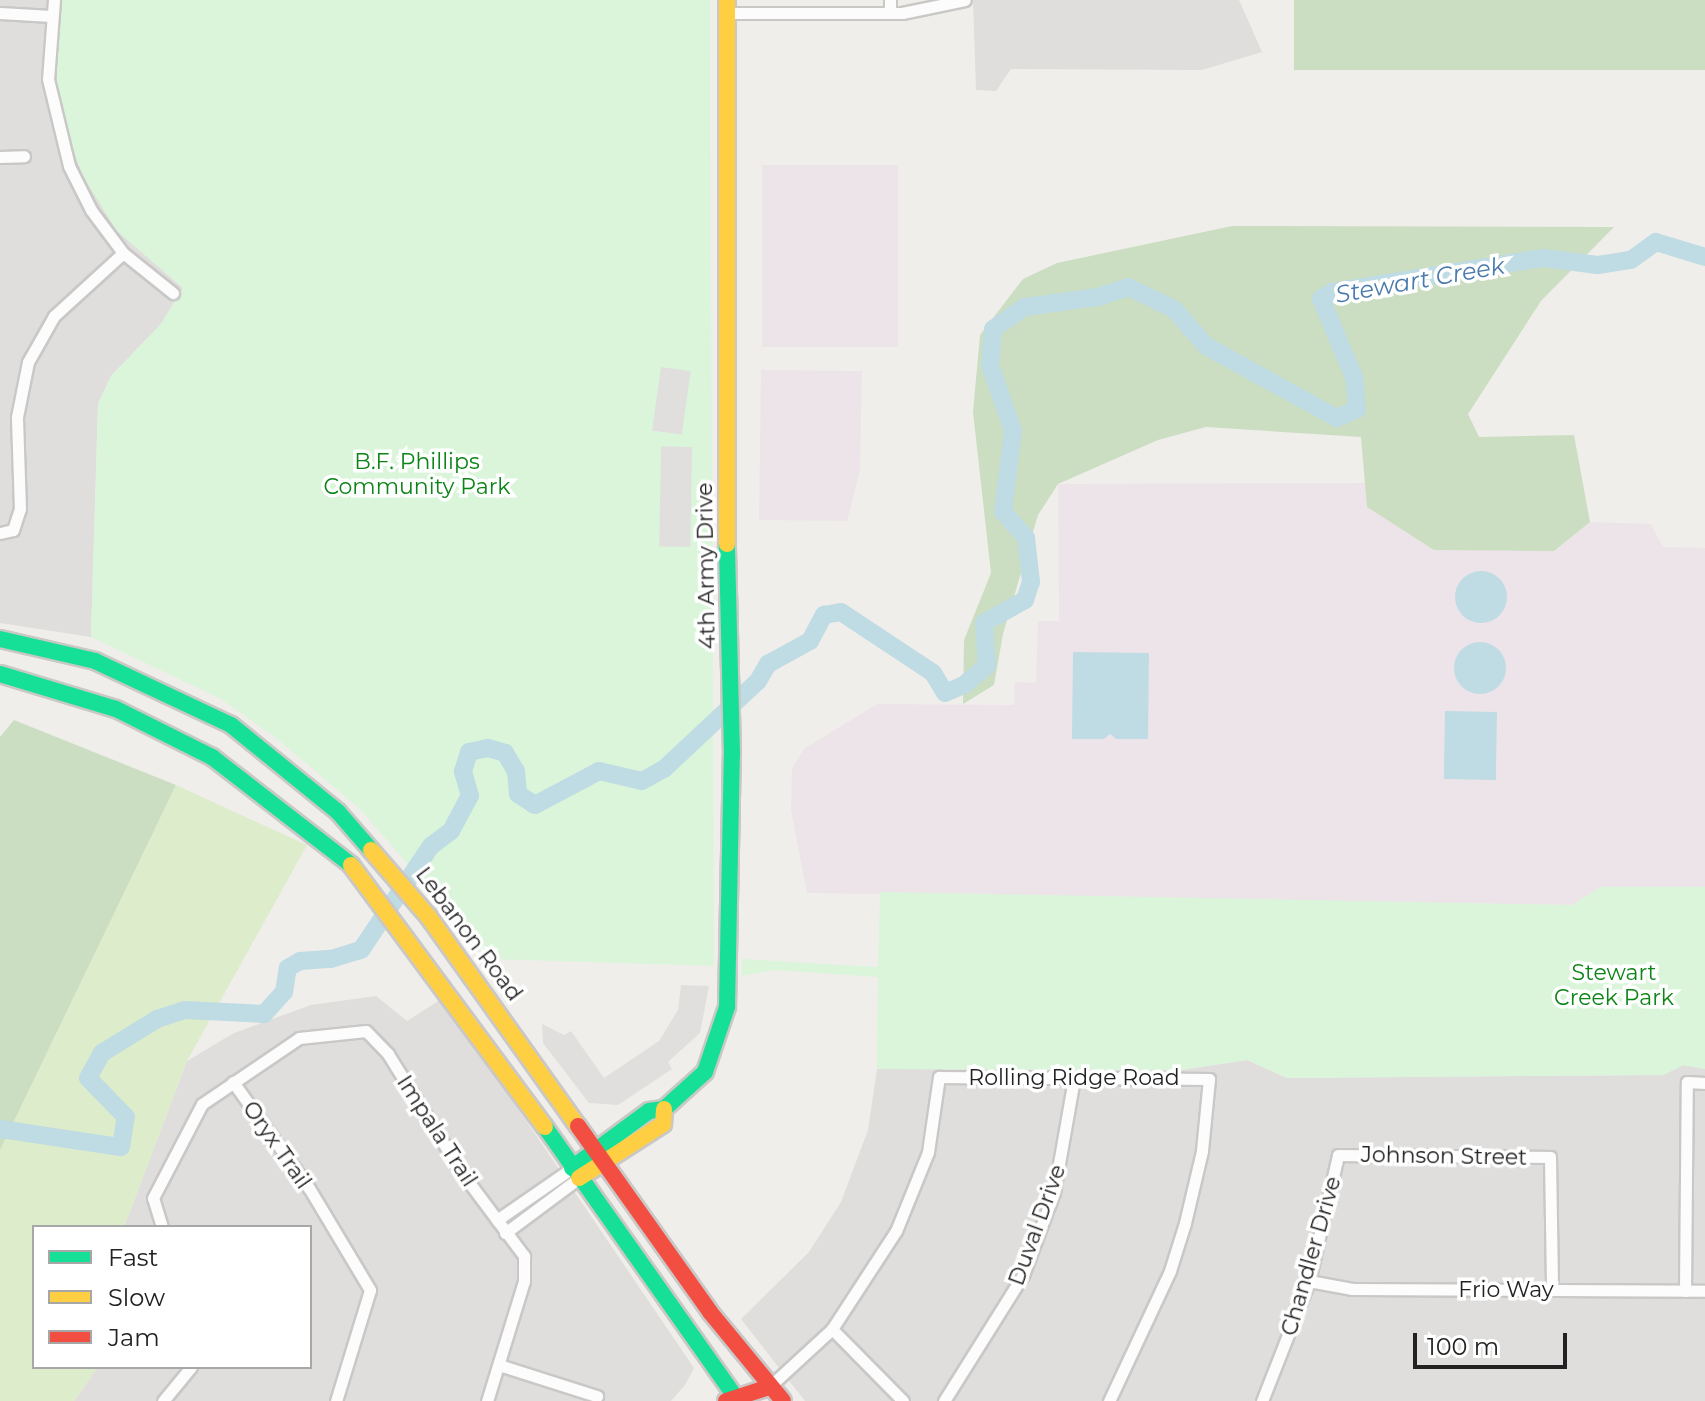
<!DOCTYPE html>
<style>
body{margin:0}
#map{position:relative;width:1705px;height:1401px;overflow:hidden;background:#f0eeeb;font-family:Montserrat,sans-serif}
div>[style]{position:absolute}
[style*='--x']{left:calc(var(--x)*1px);top:calc(var(--y)*1px);width:calc(var(--w)*1px);rotate:calc(var(--a)*1deg)}
.residential>*{inset:0;background:#dfdedc}
.industrial>*{inset:0;background:#ede4e9;transform-origin:0 0}
.grass>*{inset:0;background:#ddeccb}
.forest>*{inset:0;background:#cbdec1;transform-origin:0 0}
.park>*{inset:0;background:#daf5da}
.parking>*{inset:0;background:#e0dfde;transform-origin:0 0}
.water>*{inset:0;background:#bfdbe3;transform-origin:0 0}
.round{border-radius:50%}
.river>*{height:18px;margin:-9px;padding:0 9px;transform-origin:9px;border-radius:9px;background:#bfdbe3}
.roads{filter:drop-shadow(2px 0 #c9c8c7) drop-shadow(-2px 0 #c9c8c7) drop-shadow(0 2px #c9c8c7) drop-shadow(0 -2px #c9c8c7)}
.street>*{height:11px;margin:-5.5px;padding:0 5.5px;transform-origin:5.5px;border-radius:5.5px;background:#fdfcfc}
.fast>*{height:16px;margin:-8px;padding:0 8px;transform-origin:8px;border-radius:8px;background:#16e098}
.slow>*{height:16px;margin:-8px;padding:0 8px;transform-origin:8px;border-radius:8px;background:#ffcf43}
.jam>*{height:16px;margin:-8px;padding:0 8px;transform-origin:8px;border-radius:8px;background:#f24e42}
span{translate:-50% -50%;white-space:nowrap;text-align:center;line-height:1.15;-webkit-text-stroke:7px #fff;paint-order:stroke}
.park-label{font-size:22px;color:#0c8416}
.street-label{font-size:22px;color:#222}
.water-label{font-size:24px;color:#4a7aab;font-style:italic}
.legend{position:absolute;left:32px;top:1225px;width:280px;height:144px;box-sizing:border-box;background:#fff;border:2px solid #a7a7a7;margin:0;padding:10px 14px;list-style:none;font-size:24px;color:#222}
.legend li{display:flex;align-items:center;gap:16px;height:40px}
.legend b{width:40px;border:2px solid #a7a7a7}
.scale{position:absolute;left:1413px;top:1333px;width:154px;height:36px;box-sizing:border-box;border:4px solid #222;border-top:0;padding-left:10px;font-size:24px;line-height:28px;white-space:nowrap;color:#222;-webkit-text-stroke:6px #fff;paint-order:stroke}
</style>
<div id="map">
<div class="residential">
<div style="clip-path:polygon(0 0,61px 0,55px 22px,116px 230px,183px 288px,161px 324px,111px 376px,98px 404px,91px 637px,0 623px)"></div>
<div style="clip-path:polygon(973px 0,1239px 0,1262px 52px,1202px 70px,1011px 69px,996px 91px,976px 90px)"></div>
<div style="clip-path:polygon(376px 996px,407px 1021px,443px 998px,694px 1368px,685px 1385px,671px 1401px,74px 1401px,98px 1367px,310px 1367px,310px 1227px,124px 1227px,187px 1061px,234px 1033px,311px 1005px)"></div>
<div style="clip-path:polygon(1247px 1060px,1287px 1078px,1663px 1075px,1683px 1065px,1705px 1069px,1705px 1401px,805px 1401px,741px 1319px,809px 1252px,841px 1202px,868px 1130px,877px 1069px,1181px 1070px)"></div>
</div>
<div class="industrial">
<div style="left:762px;top:165px;width:136px;height:182px"></div>
<div style="clip-path:polygon(761px 370px,862px 371px,860px 470px,847px 521px,759px 520px)"></div>
<div style="clip-path:polygon(1368px 483px,1368px 507px,1554px 551px,1590px 522px,1651px 524px,1663px 547px,1705px 548px,1705px 887px,1602px 887px,1572px 905px,807px 893px,791px 810px,792px 768px,804px 749px,877px 704px,1014px 705px,1015px 682px,1036px 683px,1038px 621px,1059px 621px,1058px 484px)"></div>
</div>
<div class="grass">
<div style="clip-path:polygon(176px 785px,307px 845px,187px 1061px,124px 1227px,34px 1227px,34px 1367px,98px 1367px,74px 1401px,0 1401px,0 1150px)"></div>
</div>
<div class="forest">
<div style="left:1294px;top:0;width:411px;height:70px"></div>
<div style="clip-path:polygon(1232px 226px,1614px 227px,1541px 301px,1468px 414px,1479px 437px,1574px 435px,1590px 522px,1554px 551px,1434px 550px,1367px 507px,1361px 437px,1206px 427px,1158px 440px,1058px 484px,1038px 515px,1003px 634px,994px 685px,963px 704px,964px 640px,991px 573px,973px 412px,980px 335px,1023px 279px,1057px 263px)"></div>
<div style="clip-path:polygon(14px 720px,176px 785px,0 1150px,0 737px)"></div>
</div>
<div class="park">
<div style="clip-path:polygon(61px 0,710px 0,714px 966px,490px 959px,360px 809px,276px 738px,221px 699px,91px 637px,98px 404px,111px 376px,161px 324px,183px 288px,116px 230px,83px 176px,63px 123px,56px 74px,55px 22px)"></div>
<div style="clip-path:polygon(1601px 887px,1705px 887px,1705px 1069px,1684px 1065px,1663px 1075px,1287px 1078px,1247px 1060px,1181px 1070px,877px 1069px,878px 977px,773px 970px,742px 976px,742px 959px,878px 967px,880px 892px,1572px 905px)"></div>
</div>
<div class="parking">
<div style="left:661px;top:367px;width:30px;height:64px;rotate:8deg"></div>
<div style="left:692px;top:447px;width:100px;height:31px;rotate:91deg"></div>
<div style="clip-path:polygon(681px 985px,709px 986px,700px 1033px,668px 1062px,672px 1069px,618px 1105px,589px 1103px,543px 1043px,542px 1024px,564px 1035px,571px 1031px,604px 1078px,659px 1041px,678px 1010px)"></div>
</div>
<div class="water">
<div class="round" style="left:1455px;top:571px;width:52px;height:52px"></div>
<div class="round" style="left:1454px;top:642px;width:52px;height:52px"></div>
<div style="clip-path:polygon(1073px 652px,1149px 653px,1148px 739px,1116px 739px,1110px 734px,1104px 739px,1072px 739px)"></div>
<div style="left:1445px;top:711px;width:52px;height:68px;rotate:1deg"></div>
</div>
<div class="river">
<div style="--x:0;--y:1129;--w:122;--a:8.5"></div>
<div style="--x:121;--y:1147;--w:30;--a:-81"></div>
<div style="--x:126;--y:1117;--w:54;--a:-134.3"></div>
<div style="--x:88;--y:1078;--w:29;--a:-61"></div>
<div style="--x:102;--y:1053;--w:65;--a:-31.7"></div>
<div style="--x:157;--y:1019;--w:29;--a:-18"></div>
<div style="--x:185;--y:1010;--w:79;--a:2.9"></div>
<div style="--x:264;--y:1014;--w:30;--a:-48"></div>
<div style="--x:284;--y:992;--w:24;--a:-81"></div>
<div style="--x:288;--y:968;--w:14;--a:-30"></div>
<div style="--x:300;--y:961;--w:31;--a:-4"></div>
<div style="--x:331;--y:959;--w:31;--a:-17"></div>
<div style="--x:361;--y:950;--w:125;--a:-56.1"></div>
<div style="--x:431;--y:846;--w:25;--a:-37"></div>
<div style="--x:451;--y:831;--w:40;--a:-62"></div>
<div style="--x:470;--y:796;--w:26;--a:-106"></div>
<div style="--x:463;--y:771;--w:20;--a:-72"></div>
<div style="--x:469;--y:752;--w:19;--a:-12"></div>
<div style="--x:488;--y:748;--w:18;--a:16"></div>
<div style="--x:505;--y:753;--w:21;--a:59"></div>
<div style="--x:516;--y:771;--w:23;--a:85"></div>
<div style="--x:518;--y:794;--w:20;--a:33"></div>
<div style="--x:535;--y:805;--w:72;--a:-28"></div>
<div style="--x:599;--y:771;--w:44;--a:13.1"></div>
<div style="--x:642;--y:781;--w:26;--a:-29"></div>
<div style="--x:665;--y:768;--w:127;--a:-43.1"></div>
<div style="--x:758;--y:681;--w:20;--a:-60"></div>
<div style="--x:768;--y:664;--w:48;--a:-28.7"></div>
<div style="--x:810;--y:641;--w:30;--a:-62"></div>
<div style="--x:824;--y:615;--w:17;--a:-10"></div>
<div style="--x:841;--y:612;--w:110;--a:33.5"></div>
<div style="--x:933;--y:673;--w:23;--a:59"></div>
<div style="--x:945;--y:693;--w:21;--a:-23"></div>
<div style="--x:964;--y:685;--w:30;--a:-40"></div>
<div style="--x:987;--y:666;--w:43;--a:-94"></div>
<div style="--x:984;--y:623;--w:47;--a:-29.3"></div>
<div style="--x:1025;--y:600;--w:19;--a:-72"></div>
<div style="--x:1031;--y:582;--w:44;--a:-96.5"></div>
<div style="--x:1026;--y:538;--w:35;--a:-131"></div>
<div style="--x:1003;--y:512;--w:82;--a:-83"></div>
<div style="--x:1013;--y:431;--w:70;--a:-109.2"></div>
<div style="--x:990;--y:365;--w:36;--a:-85"></div>
<div style="--x:993;--y:329;--w:39;--a:-35"></div>
<div style="--x:1025;--y:307;--w:74;--a:-7.8"></div>
<div style="--x:1098;--y:297;--w:32;--a:-18"></div>
<div style="--x:1128;--y:287;--w:51;--a:25.6"></div>
<div style="--x:1174;--y:309;--w:49;--a:49.1"></div>
<div style="--x:1206;--y:346;--w:149;--a:28.8"></div>
<div style="--x:1337;--y:418;--w:22;--a:-24"></div>
<div style="--x:1357;--y:409;--w:32;--a:-95"></div>
<div style="--x:1354;--y:377;--w:85;--a:-112.9"></div>
<div style="--x:1321;--y:299;--w:13;--a:-32"></div>
<div style="--x:1332;--y:292;--w:214;--a:-9.2"></div>
<div style="--x:1543;--y:258;--w:55;--a:7.3"></div>
<div style="--x:1598;--y:265;--w:33;--a:-9"></div>
<div style="--x:1631;--y:260;--w:31;--a:-36"></div>
<div style="--x:1656;--y:242;--w:51;--a:17"></div>
</div>
<div class="roads">
<div class="street">
<div style="--x:54;--y:0;--w:79;--a:94.3"></div>
<div style="--x:48;--y:79;--w:89;--a:76.4"></div>
<div style="--x:69;--y:166;--w:49;--a:63.4"></div>
<div style="--x:91;--y:210;--w:54;--a:53.3"></div>
<div style="--x:123;--y:253;--w:64;--a:38.7"></div>
<div style="--x:0;--y:13;--w:51;--a:3.4"></div>
<div style="--x:727;--y:13;--w:175;--a:0"></div>
<div style="--x:902;--y:13;--w:64;--a:-11.7"></div>
<div style="--x:890;--y:13;--w:13;--a:-90"></div>
<div style="--x:0;--y:157;--w:24;--a:-2"></div>
<div style="--x:0;--y:533;--w:13;--a:-13"></div>
<div style="--x:13;--y:530;--w:22;--a:-72"></div>
<div style="--x:20;--y:509;--w:92;--a:-91.9"></div>
<div style="--x:17;--y:417;--w:56;--a:-78.7"></div>
<div style="--x:28;--y:362;--w:53;--a:-60.5"></div>
<div style="--x:54;--y:316;--w:93;--a:-42.4"></div>
<div style="--x:233;--y:1082;--w:130;--a:54.4"></div>
<div style="--x:309;--y:1188;--w:119;--a:59.1"></div>
<div style="--x:370;--y:1290;--w:116;--a:107"></div>
<div style="--x:497;--y:1220;--w:91;--a:-34.7"></div>
<div style="--x:162;--y:1227;--w:30;--a:-107"></div>
<div style="--x:153;--y:1198;--w:106;--a:-62.5"></div>
<div style="--x:202;--y:1104;--w:117;--a:-34.2"></div>
<div style="--x:299;--y:1038;--w:67;--a:-6"></div>
<div style="--x:366;--y:1031;--w:32;--a:46"></div>
<div style="--x:388;--y:1054;--w:140;--a:58.1"></div>
<div style="--x:462;--y:1173;--w:104;--a:53.2"></div>
<div style="--x:524;--y:1256;--w:25;--a:90"></div>
<div style="--x:524;--y:1281;--w:126;--a:107.1"></div>
<div style="--x:505;--y:1233;--w:92;--a:-36.6"></div>
<div style="--x:1309;--y:1281;--w:44;--a:10.5"></div>
<div style="--x:1352;--y:1289;--w:353;--a:0.3"></div>
<div style="--x:1685;--y:1291;--w:209;--a:-89.5"></div>
<div style="--x:1687;--y:1082;--w:18;--a:3"></div>
<div style="--x:832;--y:1329;--w:101;--a:45.4"></div>
<div style="--x:499;--y:1365;--w:103;--a:17.6"></div>
<div style="--x:769;--y:1387;--w:86;--a:-42.6"></div>
<div style="--x:832;--y:1329;--w:117;--a:-56.9"></div>
<div style="--x:896;--y:1231;--w:85;--a:-67.9"></div>
<div style="--x:928;--y:1152;--w:76;--a:-81.7"></div>
<div style="--x:939;--y:1077;--w:270;--a:0.4"></div>
<div style="--x:1209;--y:1079;--w:72;--a:95.6"></div>
<div style="--x:1202;--y:1151;--w:74;--a:103.3"></div>
<div style="--x:1185;--y:1223;--w:50;--a:107.4"></div>
<div style="--x:1170;--y:1271;--w:144;--a:115.1"></div>
<div style="--x:163;--y:1401;--w:44;--a:-50.5"></div>
<div style="--x:944;--y:1401;--w:149;--a:-57.9"></div>
<div style="--x:1023;--y:1275;--w:89;--a:-69.5"></div>
<div style="--x:1054;--y:1192;--w:115;--a:-80"></div>
<div style="--x:1262;--y:1401;--w:129;--a:-68.6"></div>
<div style="--x:1309;--y:1281;--w:129;--a:-77"></div>
<div style="--x:1338;--y:1155;--w:212;--a:0.5"></div>
<div style="--x:1550;--y:1157;--w:133;--a:89.1"></div>
</div>
<div class="fast">
<div style="--x:0;--y:639;--w:98;--a:13"></div>
<div style="--x:95;--y:661;--w:150;--a:25.2"></div>
<div style="--x:231;--y:725;--w:138;--a:39.1"></div>
<div style="--x:338;--y:812;--w:50;--a:49"></div>
<div style="--x:0;--y:674;--w:121;--a:16.8"></div>
<div style="--x:116;--y:709;--w:107;--a:26.6"></div>
<div style="--x:212;--y:757;--w:176;--a:37.8"></div>
<div style="--x:545;--y:1127;--w:335;--a:54.8"></div>
<div style="--x:572;--y:1168;--w:96;--a:-36.5"></div>
<div style="--x:649;--y:1111;--w:15;--a:-8"></div>
<div style="--x:664;--y:1109;--w:55;--a:-42.1"></div>
<div style="--x:705;--y:1072;--w:69;--a:-71.3"></div>
<div style="--x:727;--y:1007;--w:253;--a:-88.9"></div>
<div style="--x:732;--y:754;--w:210;--a:-91.4"></div>
</div>
<div class="slow">
<div style="--x:727;--y:0;--w:544;--a:90"></div>
<div style="--x:371;--y:850;--w:87;--a:49.2"></div>
<div style="--x:428;--y:916;--w:258;--a:54.5"></div>
<div style="--x:351;--y:865;--w:326;--a:53.5"></div>
<div style="--x:579;--y:1178;--w:100;--a:-32.7"></div>
<div style="--x:663;--y:1124;--w:15;--a:-86"></div>
</div>
<div class="jam">
<div style="--x:578;--y:1126;--w:228;--a:54.6"></div>
<div style="--x:710;--y:1312;--w:115;--a:50.6"></div>
<div style="--x:726;--y:1401;--w:45;--a:-18"></div>
</div>
</div>
<div class="park-label">
<span style="left:417px;top:474px">B.F. Phillips<br>Community Park</span>
<span style="left:1614px;top:985px">Stewart<br>Creek Park</span>
</div>
<div class="street-label">
<span style="left:706px;top:566px;rotate:-91deg">4th Army Drive</span>
<span style="left:469px;top:934px;rotate:53deg">Lebanon Road</span>
<span style="left:1074px;top:1078px">Rolling Ridge Road</span>
<span style="left:437px;top:1131px;rotate:57deg">Impala Trail</span>
<span style="left:277px;top:1145px;rotate:55deg">Oryx Trail</span>
<span style="left:1444px;top:1156px;rotate:1deg">Johnson Street</span>
<span style="left:1037px;top:1225px;rotate:-70deg">Duval Drive</span>
<span style="left:1311px;top:1256px;rotate:-74deg">Chandler Drive</span>
<span style="left:1506px;top:1290px">Frio Way</span>
</div>
<div class="water-label">
<span style="left:1420px;top:280px;rotate:-10deg">Stewart Creek</span>
</div>
<ul class="legend">
<li><b style="height:10px;background:#16e098"></b>Fast</li>
<li><b style="height:10px;background:#ffcf43"></b>Slow</li>
<li><b style="height:10px;background:#f24e42"></b>Jam</li>
</ul>
<div class="scale">100 m</div>
</div>
